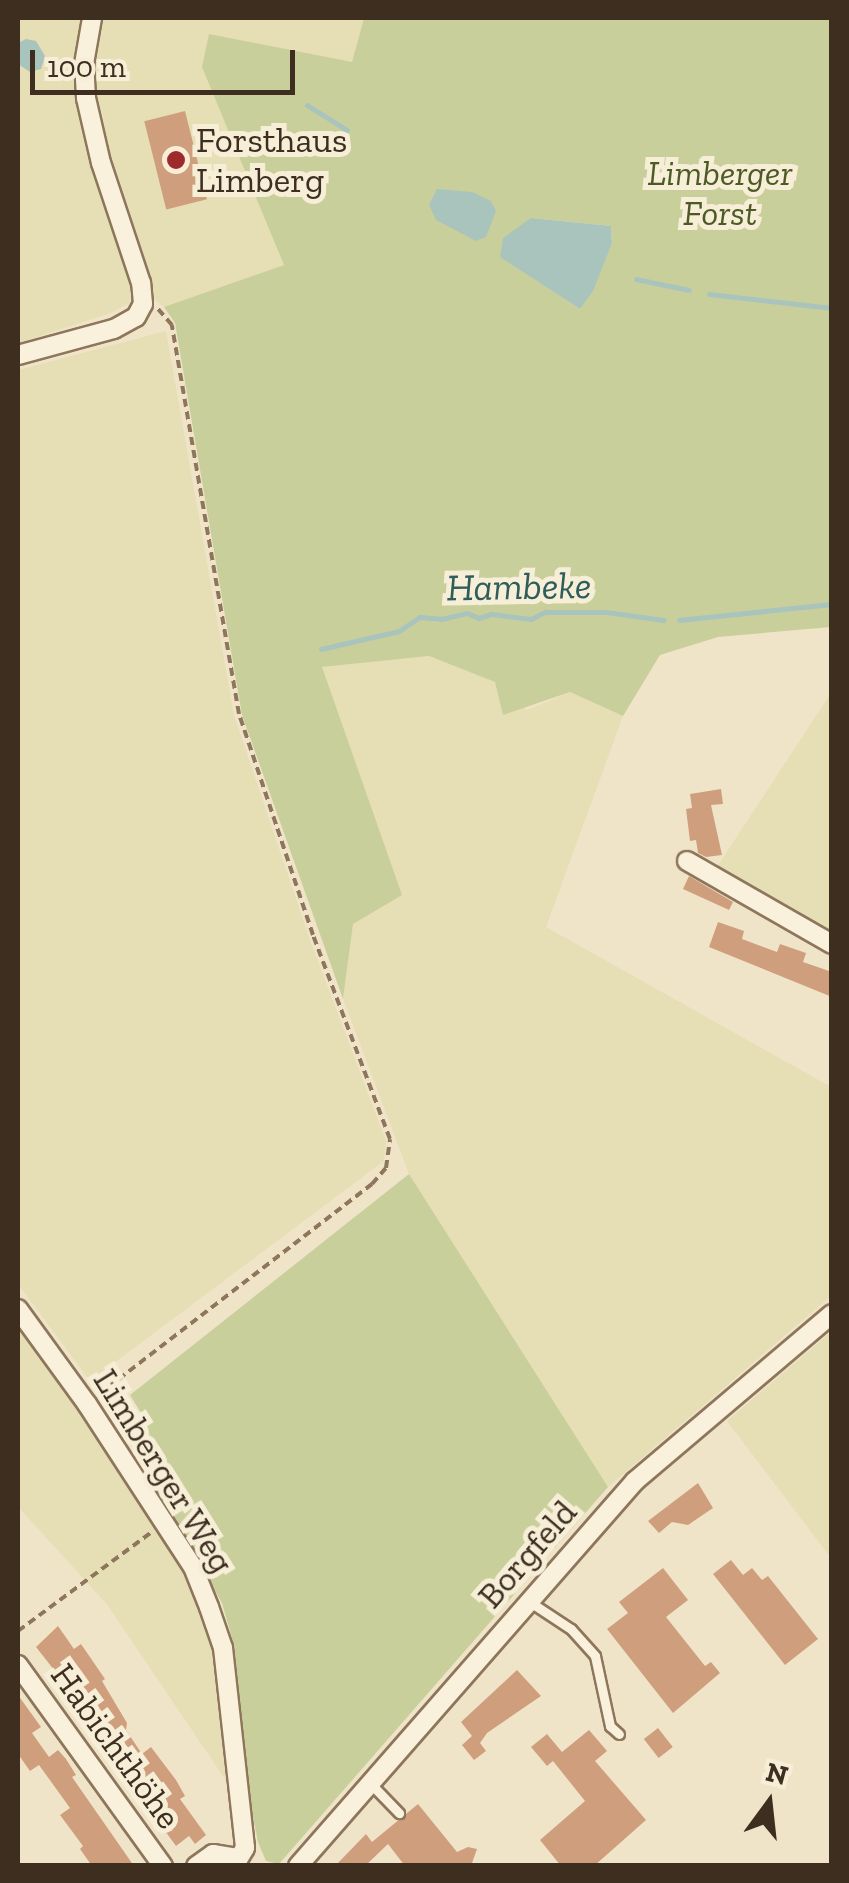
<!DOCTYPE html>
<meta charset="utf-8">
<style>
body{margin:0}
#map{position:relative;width:849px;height:1883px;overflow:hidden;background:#f0e4c8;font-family:"Zilla Slab",serif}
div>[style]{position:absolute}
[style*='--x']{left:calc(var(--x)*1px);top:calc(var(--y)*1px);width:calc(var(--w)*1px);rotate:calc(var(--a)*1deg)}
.farmland>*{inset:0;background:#e6deb5}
.green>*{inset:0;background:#c9cf9b}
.water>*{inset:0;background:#a9c4bc}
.stream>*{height:5px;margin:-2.5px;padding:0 2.5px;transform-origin:2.5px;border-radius:2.5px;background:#a9c4bc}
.building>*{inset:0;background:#cf9f7d;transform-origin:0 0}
.path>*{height:4px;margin-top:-2px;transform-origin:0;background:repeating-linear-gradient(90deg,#8d765c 0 8px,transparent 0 13px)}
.roads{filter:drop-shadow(2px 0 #8d765c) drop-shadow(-2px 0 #8d765c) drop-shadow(0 2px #8d765c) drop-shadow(0 -2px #8d765c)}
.service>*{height:9px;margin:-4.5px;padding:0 4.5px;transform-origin:4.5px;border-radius:4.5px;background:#faf1dc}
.minor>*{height:18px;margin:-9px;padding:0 9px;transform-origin:9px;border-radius:9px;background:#faf1dc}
.dots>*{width:28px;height:28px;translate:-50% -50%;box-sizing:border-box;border:5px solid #f7eed8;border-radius:50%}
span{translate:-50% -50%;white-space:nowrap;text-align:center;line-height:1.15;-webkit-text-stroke:10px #f7eed8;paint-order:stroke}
.poi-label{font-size:35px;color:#3d2e20}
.left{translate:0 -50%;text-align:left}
.park-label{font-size:35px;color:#4d5a26;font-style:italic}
.street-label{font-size:35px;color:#3d2e20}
.water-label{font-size:38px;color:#2f5d5a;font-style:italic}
.frame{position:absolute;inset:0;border:20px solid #3d2e20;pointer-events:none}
.north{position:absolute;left:719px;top:1753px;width:100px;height:100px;-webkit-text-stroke:8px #f7eed8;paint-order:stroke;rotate:15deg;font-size:28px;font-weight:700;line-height:40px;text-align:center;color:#3d2e20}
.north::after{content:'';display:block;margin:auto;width:35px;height:45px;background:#3d2e20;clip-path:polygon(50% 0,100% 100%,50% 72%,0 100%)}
.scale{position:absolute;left:30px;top:50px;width:265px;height:45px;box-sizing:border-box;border:5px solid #3d2e20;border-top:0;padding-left:12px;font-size:30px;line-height:35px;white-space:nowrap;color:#3d2e20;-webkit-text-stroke:8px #f7eed8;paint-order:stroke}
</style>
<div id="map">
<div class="farmland">
<div style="clip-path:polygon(18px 18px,80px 18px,75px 98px,94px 168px,134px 285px,129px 303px,111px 313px,18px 343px)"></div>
<div style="clip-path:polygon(95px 18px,364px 18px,352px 62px,313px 56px,273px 236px,284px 265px,164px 307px,152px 297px,88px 95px)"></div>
<div style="clip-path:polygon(166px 331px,234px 715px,309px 937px,386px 1141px,384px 1161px,90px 1381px,18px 1284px,18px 370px)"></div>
<div style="clip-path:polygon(429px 656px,495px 682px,527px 710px,570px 692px,623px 716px,546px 927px,831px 1087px,831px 1296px,608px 1487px,409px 1174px,343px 999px,353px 924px,321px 667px)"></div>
<div style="clip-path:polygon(831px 693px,831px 935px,715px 870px)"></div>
<div style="clip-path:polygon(18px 1328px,163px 1531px,201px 1598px,216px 1644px,227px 1782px,106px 1603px,18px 1507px)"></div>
<div style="clip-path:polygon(831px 1332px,831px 1558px,727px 1421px)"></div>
</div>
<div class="green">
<div style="clip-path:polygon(evenodd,364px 18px,831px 18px,831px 627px,718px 637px,660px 655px,623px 716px,570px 692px,503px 715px,495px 682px,429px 656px,322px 667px,402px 895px,353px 924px,343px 999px,242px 715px,175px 323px,164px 307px,284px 265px,202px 67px,209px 34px,352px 62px,364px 18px,531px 218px,611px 226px,612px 243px,580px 309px,501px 257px,531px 218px)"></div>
<div style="clip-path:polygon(409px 1174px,608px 1487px,279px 1864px,266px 1861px,258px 1842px,250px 1802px,234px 1645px,222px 1603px,127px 1437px,146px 1421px,130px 1395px)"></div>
</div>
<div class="water">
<div style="clip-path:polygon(26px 39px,36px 41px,45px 56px,41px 69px,30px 72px,18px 64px,18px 43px)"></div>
<div style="clip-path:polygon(437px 189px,472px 192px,491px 201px,496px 211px,486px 237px,476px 241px,436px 220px,429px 205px)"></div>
<div style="clip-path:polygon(531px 218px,611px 226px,612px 243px,593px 291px,580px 309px,500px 257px,503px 238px)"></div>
</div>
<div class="stream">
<div style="--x:307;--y:105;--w:47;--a:32"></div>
<div style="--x:636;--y:279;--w:54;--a:11.7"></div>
<div style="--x:709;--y:294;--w:124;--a:6.5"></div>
<div style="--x:679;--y:620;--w:154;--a:-6"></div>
<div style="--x:321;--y:649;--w:80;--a:-13"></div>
<div style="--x:399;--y:631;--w:25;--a:-34"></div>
<div style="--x:420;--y:617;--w:21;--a:5"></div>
<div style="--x:441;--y:619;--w:27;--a:-13"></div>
<div style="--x:467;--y:613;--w:13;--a:23"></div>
<div style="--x:479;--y:618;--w:13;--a:-18"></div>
<div style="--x:491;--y:614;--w:40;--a:7.1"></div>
<div style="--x:531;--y:619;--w:16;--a:-27"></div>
<div style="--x:545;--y:612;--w:61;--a:0"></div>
<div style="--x:606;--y:612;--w:58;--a:8"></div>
</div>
<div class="building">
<div style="left:185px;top:111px;width:91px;height:42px;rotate:76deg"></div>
<div style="clip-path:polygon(721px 789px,723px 804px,711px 805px,722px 855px,706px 857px,698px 853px,696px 840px,690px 841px,686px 809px,692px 808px,690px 794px)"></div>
<div style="clip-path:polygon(689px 876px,733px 902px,729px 910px,683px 889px)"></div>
<div style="clip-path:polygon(718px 922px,744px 931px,742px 939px,777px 952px,780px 944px,806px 953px,803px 962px,832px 972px,832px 997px,709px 947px)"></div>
<div style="clip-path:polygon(698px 1483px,713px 1508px,688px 1525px,672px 1522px,659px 1533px,648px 1521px)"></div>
<div style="clip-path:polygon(731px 1560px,743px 1575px,752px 1568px,762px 1580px,768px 1576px,818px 1639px,785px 1665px,713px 1574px)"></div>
<div style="clip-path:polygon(663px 1568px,688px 1600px,666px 1617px,705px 1666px,711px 1662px,720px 1673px,673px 1713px,607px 1629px,628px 1613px,619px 1602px)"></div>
<div style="clip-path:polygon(58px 1626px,74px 1649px,81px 1644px,105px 1679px,102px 1681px,127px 1723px,126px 1730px,142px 1754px,151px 1747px,176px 1780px,185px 1796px,180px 1799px,206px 1835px,195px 1844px,189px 1836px,176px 1846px,155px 1817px,158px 1815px,90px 1726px,95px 1722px,36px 1647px)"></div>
<div style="clip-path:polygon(517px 1670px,541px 1696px,487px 1733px,480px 1743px,486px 1751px,474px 1760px,462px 1745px,472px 1736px,461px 1722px)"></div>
<div style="clip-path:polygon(18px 1695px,41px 1727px,32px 1733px,49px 1757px,58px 1750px,66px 1759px,76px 1775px,72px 1777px,134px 1866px,92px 1866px,80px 1849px,83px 1846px,60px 1815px,70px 1808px,39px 1765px,30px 1771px,18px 1754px)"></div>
<div style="left:658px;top:1728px;width:24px;height:18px;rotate:52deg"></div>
<div style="clip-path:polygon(589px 1730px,607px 1751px,595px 1761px,646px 1820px,594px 1866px,561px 1866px,540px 1840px,585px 1801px,553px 1761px,547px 1766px,531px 1747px,547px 1734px,562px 1752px)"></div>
<div style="clip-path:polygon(418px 1804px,457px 1852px,468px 1847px,477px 1849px,471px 1866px,405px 1866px,388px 1844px,365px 1866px,335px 1866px,366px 1834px,372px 1842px)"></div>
</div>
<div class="path">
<div style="--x:98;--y:1395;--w:346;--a:-37.6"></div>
<div style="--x:372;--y:1184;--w:21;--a:-49"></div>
<div style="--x:386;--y:1168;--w:29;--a:-82"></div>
<div style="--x:390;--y:1139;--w:218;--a:-110.7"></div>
<div style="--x:313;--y:935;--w:233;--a:-108.5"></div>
<div style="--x:239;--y:714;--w:395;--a:-99.8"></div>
<div style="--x:172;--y:325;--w:23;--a:-131"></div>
<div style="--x:18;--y:1631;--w:167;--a:-36.5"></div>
</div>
<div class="roads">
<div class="service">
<div style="--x:530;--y:1602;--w:49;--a:33.4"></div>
<div style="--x:571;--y:1629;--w:36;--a:48"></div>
<div style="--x:595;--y:1656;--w:72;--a:77.9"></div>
<div style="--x:610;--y:1726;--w:12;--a:42"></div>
<div style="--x:370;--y:1783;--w:42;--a:46"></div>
</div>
<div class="minor">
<div style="--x:18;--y:355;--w:99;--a:-15.2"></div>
<div style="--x:114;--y:329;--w:25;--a:-29"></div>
<div style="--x:136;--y:317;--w:15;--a:-62"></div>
<div style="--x:143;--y:304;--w:21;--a:-95"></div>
<div style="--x:141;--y:283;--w:126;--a:-108.4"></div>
<div style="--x:101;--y:163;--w:67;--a:-103"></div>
<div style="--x:86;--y:98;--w:34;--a:-93"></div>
<div style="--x:84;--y:64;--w:47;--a:-80.1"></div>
<div style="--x:687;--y:861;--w:167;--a:29.8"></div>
<div style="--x:18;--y:1309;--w:117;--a:54"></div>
<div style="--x:87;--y:1404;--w:194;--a:57"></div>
<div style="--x:193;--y:1567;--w:43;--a:68.2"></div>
<div style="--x:209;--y:1607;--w:43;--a:71.1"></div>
<div style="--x:223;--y:1648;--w:201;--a:83.7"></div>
<div style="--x:245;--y:1848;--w:12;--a:121"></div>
<div style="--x:18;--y:1665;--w:248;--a:54.2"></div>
<div style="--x:196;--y:1866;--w:21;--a:-35"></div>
<div style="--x:213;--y:1854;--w:26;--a:9"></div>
<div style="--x:298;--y:1866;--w:512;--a:-48.8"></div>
<div style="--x:635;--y:1481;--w:258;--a:-40.3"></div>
</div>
</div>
<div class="dots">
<div style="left:176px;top:160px;background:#9e2a2b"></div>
</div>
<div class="poi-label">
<span class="left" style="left:196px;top:160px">Forsthaus<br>Limberg</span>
</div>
<div class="park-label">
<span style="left:720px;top:193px">Limberger<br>Forst</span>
</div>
<div class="street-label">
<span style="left:164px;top:1471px;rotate:58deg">Limberger Weg</span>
<span style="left:527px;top:1554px;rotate:-49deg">Borgfeld</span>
<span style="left:116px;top:1746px;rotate:54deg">Habichthöhe</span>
</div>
<div class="water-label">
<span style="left:519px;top:587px;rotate:-1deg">Hambeke</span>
</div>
<div class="frame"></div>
<div class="north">N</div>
<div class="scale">100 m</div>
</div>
